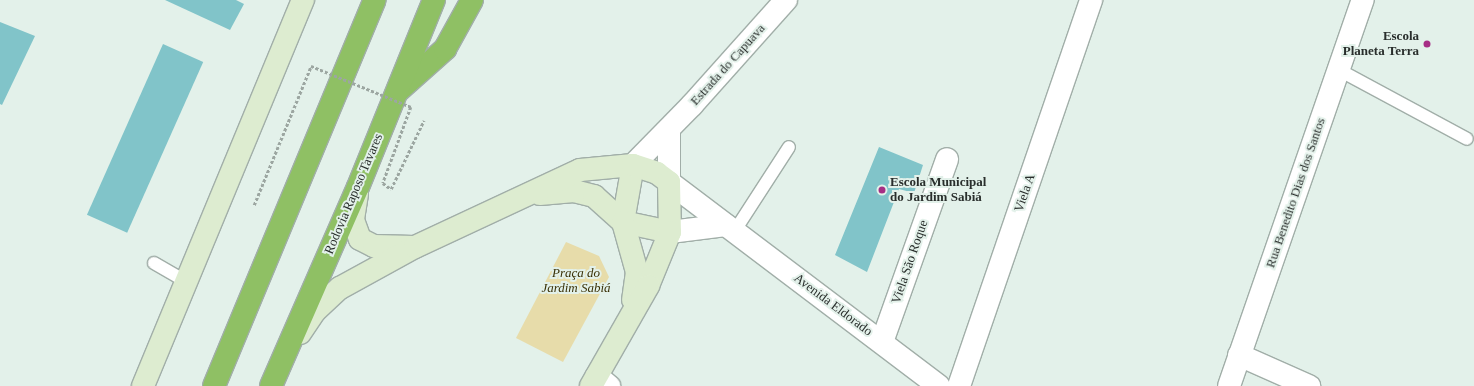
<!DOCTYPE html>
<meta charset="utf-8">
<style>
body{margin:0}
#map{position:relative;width:1474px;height:386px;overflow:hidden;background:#e3f1ea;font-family:Georgia,serif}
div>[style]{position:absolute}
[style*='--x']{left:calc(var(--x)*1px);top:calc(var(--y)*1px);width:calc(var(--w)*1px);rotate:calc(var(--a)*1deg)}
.green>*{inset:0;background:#e7dcaa}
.building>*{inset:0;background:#81c4c9;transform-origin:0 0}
.roads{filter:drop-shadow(1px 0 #a1aea8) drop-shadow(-1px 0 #a1aea8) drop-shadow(0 1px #a1aea8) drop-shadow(0 -1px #a1aea8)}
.service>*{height:12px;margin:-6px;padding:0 6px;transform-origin:6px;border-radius:6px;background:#fff}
.minor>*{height:22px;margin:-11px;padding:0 11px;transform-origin:11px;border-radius:11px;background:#fff}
.tertiary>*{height:22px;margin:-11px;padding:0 11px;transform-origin:11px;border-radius:11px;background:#fff}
.secondary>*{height:22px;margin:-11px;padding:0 11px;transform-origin:11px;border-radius:11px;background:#ddecd0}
.motorway>*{height:22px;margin:-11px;padding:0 11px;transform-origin:11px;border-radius:11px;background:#8fc064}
.path-bridge>*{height:2.5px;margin-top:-1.25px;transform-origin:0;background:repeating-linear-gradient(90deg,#9ca6a1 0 3px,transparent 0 5px)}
.dots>*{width:11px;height:11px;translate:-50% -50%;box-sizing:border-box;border:2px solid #e3f1ea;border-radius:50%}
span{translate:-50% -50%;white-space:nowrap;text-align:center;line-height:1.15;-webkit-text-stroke:4px #e3f1ea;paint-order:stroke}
.poi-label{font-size:13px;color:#292e2c;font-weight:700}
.right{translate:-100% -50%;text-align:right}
.left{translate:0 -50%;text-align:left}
.street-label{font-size:13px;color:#292e2c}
.park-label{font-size:13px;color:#3a3107;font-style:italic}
</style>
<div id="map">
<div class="green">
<div style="clip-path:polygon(566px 242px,599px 256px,609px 277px,563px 362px,516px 338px)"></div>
</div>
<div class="building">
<div style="clip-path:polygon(165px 0,236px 0,244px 4px,230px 30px)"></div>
<div style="clip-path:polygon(0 22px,35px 36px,2px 105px,0 104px)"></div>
<div style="left:163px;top:44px;width:44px;height:187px;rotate:24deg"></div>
<div style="clip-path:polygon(879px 147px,923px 165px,914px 193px,899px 189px,867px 272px,835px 255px)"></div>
</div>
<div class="roads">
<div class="service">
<div style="--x:1339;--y:70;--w:145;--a:28.3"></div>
<div style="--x:734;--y:232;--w:101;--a:-57.1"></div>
<div style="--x:154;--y:263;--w:38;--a:30"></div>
</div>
<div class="minor">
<div style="--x:669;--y:182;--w:338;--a:37.1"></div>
<div style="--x:670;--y:232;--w:56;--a:-7.1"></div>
<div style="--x:882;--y:342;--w:194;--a:-70.4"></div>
<div style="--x:1239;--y:355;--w:77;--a:23.9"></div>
<div style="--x:597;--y:376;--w:16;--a:40"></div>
<div style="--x:959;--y:386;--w:408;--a:-71.1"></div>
<div style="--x:1229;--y:386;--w:409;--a:-70.9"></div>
</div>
<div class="tertiary">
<div style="--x:633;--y:165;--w:84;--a:-45.5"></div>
<div style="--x:692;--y:105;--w:141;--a:-48.2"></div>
<div style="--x:669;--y:182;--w:52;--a:-90"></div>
</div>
<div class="secondary">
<div style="--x:633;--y:165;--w:58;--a:100"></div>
<div style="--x:623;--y:222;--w:48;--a:12"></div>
<div style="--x:357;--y:194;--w:26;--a:99"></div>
<div style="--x:353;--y:220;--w:20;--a:70"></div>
<div style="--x:360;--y:239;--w:16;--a:27"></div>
<div style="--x:374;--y:246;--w:40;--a:1.4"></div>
<div style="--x:540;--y:194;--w:34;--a:-5"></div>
<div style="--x:574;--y:191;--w:21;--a:14"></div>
<div style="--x:594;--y:196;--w:39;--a:42"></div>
<div style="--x:623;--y:222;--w:52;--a:74.4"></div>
<div style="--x:637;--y:272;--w:28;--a:98"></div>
<div style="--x:300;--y:333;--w:27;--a:-56"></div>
<div style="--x:315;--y:311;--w:34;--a:-43"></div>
<div style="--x:340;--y:288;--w:85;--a:-28.7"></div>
<div style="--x:415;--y:247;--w:182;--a:-25"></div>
<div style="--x:580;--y:170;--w:53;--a:-5.4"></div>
<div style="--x:633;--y:165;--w:25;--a:18"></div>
<div style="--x:657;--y:173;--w:15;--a:37"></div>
<div style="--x:669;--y:182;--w:50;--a:88.9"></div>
<div style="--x:670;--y:232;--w:58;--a:112.2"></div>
<div style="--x:648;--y:286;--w:115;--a:119.7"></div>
<div style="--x:143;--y:386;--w:418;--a:-67.5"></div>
</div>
<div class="motorway">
<div style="--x:399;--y:90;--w:62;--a:-41.7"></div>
<div style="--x:445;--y:49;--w:56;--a:-61.1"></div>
<div style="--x:214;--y:386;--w:418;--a:-67.4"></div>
<div style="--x:271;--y:386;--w:217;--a:-66.4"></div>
<div style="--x:358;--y:187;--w:202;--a:-67.9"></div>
</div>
</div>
<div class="path-bridge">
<div style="--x:254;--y:205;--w:150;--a:-67.7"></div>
<div style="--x:311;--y:66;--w:108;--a:22.3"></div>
<div style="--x:411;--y:107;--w:81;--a:110.2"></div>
<div style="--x:383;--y:183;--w:10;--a:37"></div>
<div style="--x:391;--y:189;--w:76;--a:-64.4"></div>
</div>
<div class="dots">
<div style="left:1427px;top:44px;background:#a62e85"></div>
<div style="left:882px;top:190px;background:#a62e85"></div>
</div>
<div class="poi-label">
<span class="right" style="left:1419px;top:44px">Escola<br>Planeta Terra</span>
<span class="left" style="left:890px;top:190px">Escola Municipal<br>do Jardim Sabiá</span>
</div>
<div class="street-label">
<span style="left:728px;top:65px;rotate:-48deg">Estrada do Capuava</span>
<span style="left:1025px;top:193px;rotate:-71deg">Viela A</span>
<span style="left:1296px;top:193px;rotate:-71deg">Rua Benedito Dias dos Santos</span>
<span style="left:354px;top:194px;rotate:-67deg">Rodovia Raposo Tavares</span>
<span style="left:910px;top:262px;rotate:-71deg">Viela São Roque</span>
<span style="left:833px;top:305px;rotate:37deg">Avenida Eldorado</span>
</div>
<div class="park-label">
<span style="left:576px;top:281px">Praça do<br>Jardim Sabiá</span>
</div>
</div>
